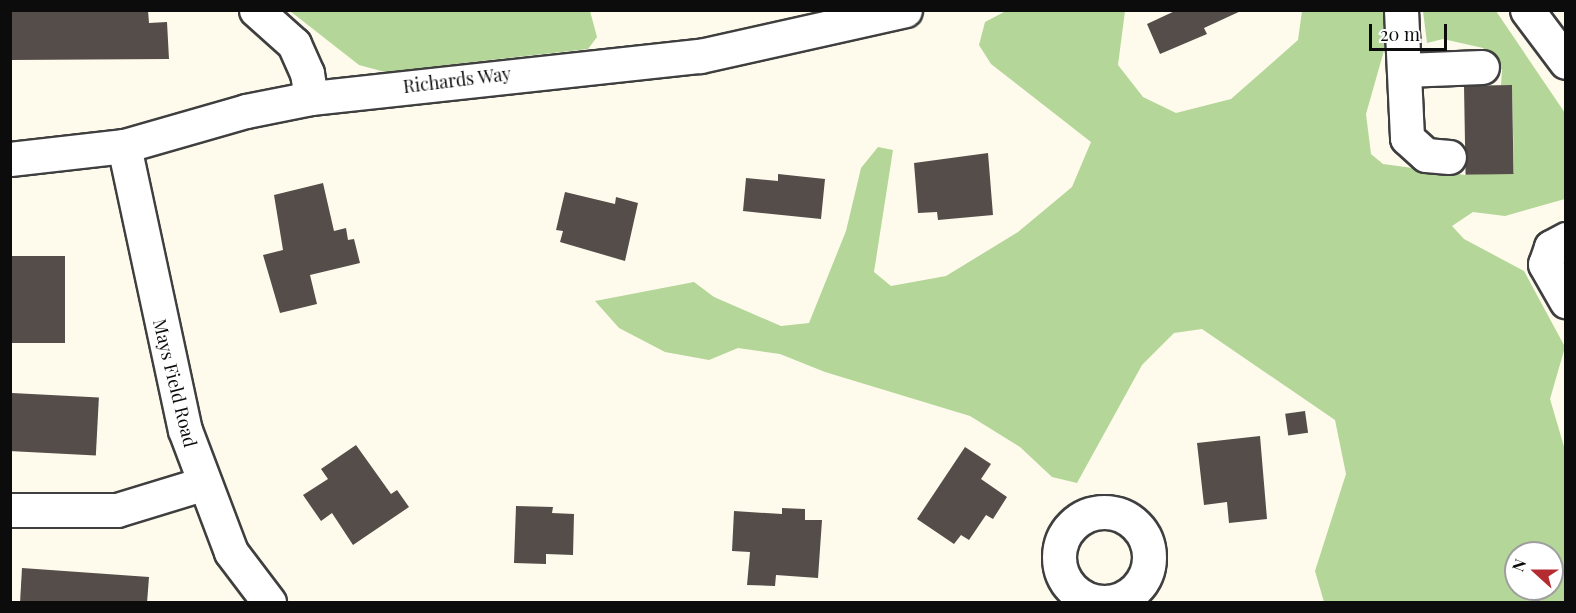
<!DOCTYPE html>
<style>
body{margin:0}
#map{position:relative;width:1576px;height:613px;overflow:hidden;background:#fefbec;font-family:"Playfair Display",serif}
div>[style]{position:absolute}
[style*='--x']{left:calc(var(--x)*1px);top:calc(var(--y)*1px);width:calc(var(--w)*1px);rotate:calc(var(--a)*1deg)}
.forest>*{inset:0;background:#b4d698}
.building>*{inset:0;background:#544d49;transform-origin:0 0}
.roads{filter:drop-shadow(2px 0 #3f3f3f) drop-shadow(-2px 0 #3f3f3f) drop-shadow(0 2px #3f3f3f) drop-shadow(0 -2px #3f3f3f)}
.minor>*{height:33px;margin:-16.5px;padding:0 16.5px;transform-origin:16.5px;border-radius:16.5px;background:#fff}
.minor>.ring{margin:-16.5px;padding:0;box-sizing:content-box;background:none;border:33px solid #fff;border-radius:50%}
span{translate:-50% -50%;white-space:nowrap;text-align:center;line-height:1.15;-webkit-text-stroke:6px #fff;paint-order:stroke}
.street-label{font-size:18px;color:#0c0c0c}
.frame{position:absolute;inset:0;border:12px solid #0c0c0c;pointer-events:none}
.north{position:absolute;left:1504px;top:541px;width:60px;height:60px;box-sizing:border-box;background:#fff;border:2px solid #9e9e9e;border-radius:50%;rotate:291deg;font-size:16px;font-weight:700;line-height:24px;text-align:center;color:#0c0c0c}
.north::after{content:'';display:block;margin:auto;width:21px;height:27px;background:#b42c32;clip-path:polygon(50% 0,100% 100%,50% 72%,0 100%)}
.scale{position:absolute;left:1369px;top:24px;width:78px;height:27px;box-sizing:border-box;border:3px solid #0c0c0c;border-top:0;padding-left:8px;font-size:18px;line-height:21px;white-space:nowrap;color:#0c0c0c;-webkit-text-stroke:4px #fff;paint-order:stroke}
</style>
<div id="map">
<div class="forest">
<div style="clip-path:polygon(290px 11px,590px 11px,597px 37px,588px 49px,385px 72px,359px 65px)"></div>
<div style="clip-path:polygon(evenodd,1006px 11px,1125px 11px,1118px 65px,1143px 97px,1176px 113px,1231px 99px,1298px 40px,1302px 11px,1387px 11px,1385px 47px,1366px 114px,1371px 154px,1383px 164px,1465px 175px,1514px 173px,1512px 85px,1501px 85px,1502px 70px,1483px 48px,1443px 39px,1427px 43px,1423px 11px,1496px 11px,1565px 113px,1565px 199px,1505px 216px,1473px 212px,1452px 226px,1464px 239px,1524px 271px,1565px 347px,1550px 399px,1565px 450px,1565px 602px,1324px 602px,1315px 571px,1346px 474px,1335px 420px,1202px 329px,1174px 333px,1142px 365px,1077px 483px,1052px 477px,1020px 447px,970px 416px,825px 372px,780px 354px,738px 348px,709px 360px,665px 352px,619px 328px,595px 301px,694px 282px,714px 297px,781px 326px,809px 323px,846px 231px,861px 168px,878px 147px,893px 150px,874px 272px,891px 286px,946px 276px,1018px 232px,1072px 187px,1091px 142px,991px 64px,979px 45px,985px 22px,1006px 11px,1516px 553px,1552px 553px,1552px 589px,1516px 589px,1516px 553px)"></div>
</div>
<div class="building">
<div style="clip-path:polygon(10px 10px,148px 10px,149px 23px,167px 22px,169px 59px,10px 60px)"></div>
<div style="clip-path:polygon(1177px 10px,1243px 10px,1204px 28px,1207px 34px,1160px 54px,1147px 24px)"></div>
<div style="left:1512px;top:85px;width:89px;height:48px;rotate:89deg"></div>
<div style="clip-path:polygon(988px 153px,993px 215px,938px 220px,937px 212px,918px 213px,914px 163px)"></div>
<div style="clip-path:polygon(778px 174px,825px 179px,821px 219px,743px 211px,746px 178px,778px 181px)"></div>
<div style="clip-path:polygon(323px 183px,334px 231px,346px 228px,348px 240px,354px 239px,360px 263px,310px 275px,317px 304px,280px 313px,263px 255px,283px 250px,274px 195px)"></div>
<div style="clip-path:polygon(565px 192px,615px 204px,616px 197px,638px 203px,625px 261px,560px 242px,563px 231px,556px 230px)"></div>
<div style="left:10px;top:256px;width:55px;height:87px"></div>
<div style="left:12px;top:393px;width:87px;height:58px;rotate:3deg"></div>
<div style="left:1305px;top:411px;width:22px;height:20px;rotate:82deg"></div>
<div style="clip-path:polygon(1260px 436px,1267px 519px,1229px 523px,1227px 502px,1204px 505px,1197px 443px)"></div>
<div style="clip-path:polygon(356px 445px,391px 494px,397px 490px,409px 507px,353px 545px,332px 513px,321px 521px,303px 495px,328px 479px,321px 469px)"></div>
<div style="clip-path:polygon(965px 447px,991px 464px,981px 479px,1007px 497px,993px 519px,986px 515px,969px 540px,961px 535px,954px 544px,917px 519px)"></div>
<div style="clip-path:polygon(516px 506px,553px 507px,552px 513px,574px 514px,573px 555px,546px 554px,546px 564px,514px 563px)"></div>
<div style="clip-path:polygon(782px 508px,805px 509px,805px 520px,822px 520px,818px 578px,776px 575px,775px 586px,747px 585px,750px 552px,732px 551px,734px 511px,782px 514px)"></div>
<div style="clip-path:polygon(22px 568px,149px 577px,147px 603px,20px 603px)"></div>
</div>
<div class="roads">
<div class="minor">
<div style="--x:256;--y:10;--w:51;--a:41.8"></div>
<div style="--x:294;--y:44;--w:32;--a:66"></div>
<div style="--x:307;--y:73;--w:25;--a:81"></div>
<div style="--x:1401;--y:10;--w:128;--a:87.3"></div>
<div style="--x:1407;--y:138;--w:25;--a:42"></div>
<div style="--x:1426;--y:155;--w:23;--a:5"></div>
<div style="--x:1527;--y:10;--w:65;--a:53.1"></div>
<div style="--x:1404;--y:70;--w:78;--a:-2.2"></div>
<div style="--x:124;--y:146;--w:290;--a:77.9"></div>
<div style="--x:185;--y:430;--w:130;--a:69.3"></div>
<div style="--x:231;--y:552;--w:63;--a:52.8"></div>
<div style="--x:10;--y:159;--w:115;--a:-6.5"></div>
<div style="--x:124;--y:146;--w:127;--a:-16"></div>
<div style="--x:246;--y:111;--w:66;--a:-11.3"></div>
<div style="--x:311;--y:98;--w:391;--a:-6.2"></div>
<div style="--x:700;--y:56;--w:210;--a:-12.6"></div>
<div style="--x:1566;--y:239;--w:17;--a:152"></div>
<div style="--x:1551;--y:247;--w:18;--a:109"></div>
<div style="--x:1545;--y:264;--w:43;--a:60.4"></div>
<div style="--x:10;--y:510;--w:107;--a:0"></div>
<div style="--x:117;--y:510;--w:89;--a:-17"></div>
<div class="ring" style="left:1059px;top:512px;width:57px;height:57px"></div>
</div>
</div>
<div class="street-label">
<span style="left:457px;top:80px;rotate:-7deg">Richards Way</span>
<span style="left:175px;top:383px;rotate:76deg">Mays Field Road</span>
</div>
<div class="frame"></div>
<div class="north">N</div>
<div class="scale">20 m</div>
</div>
